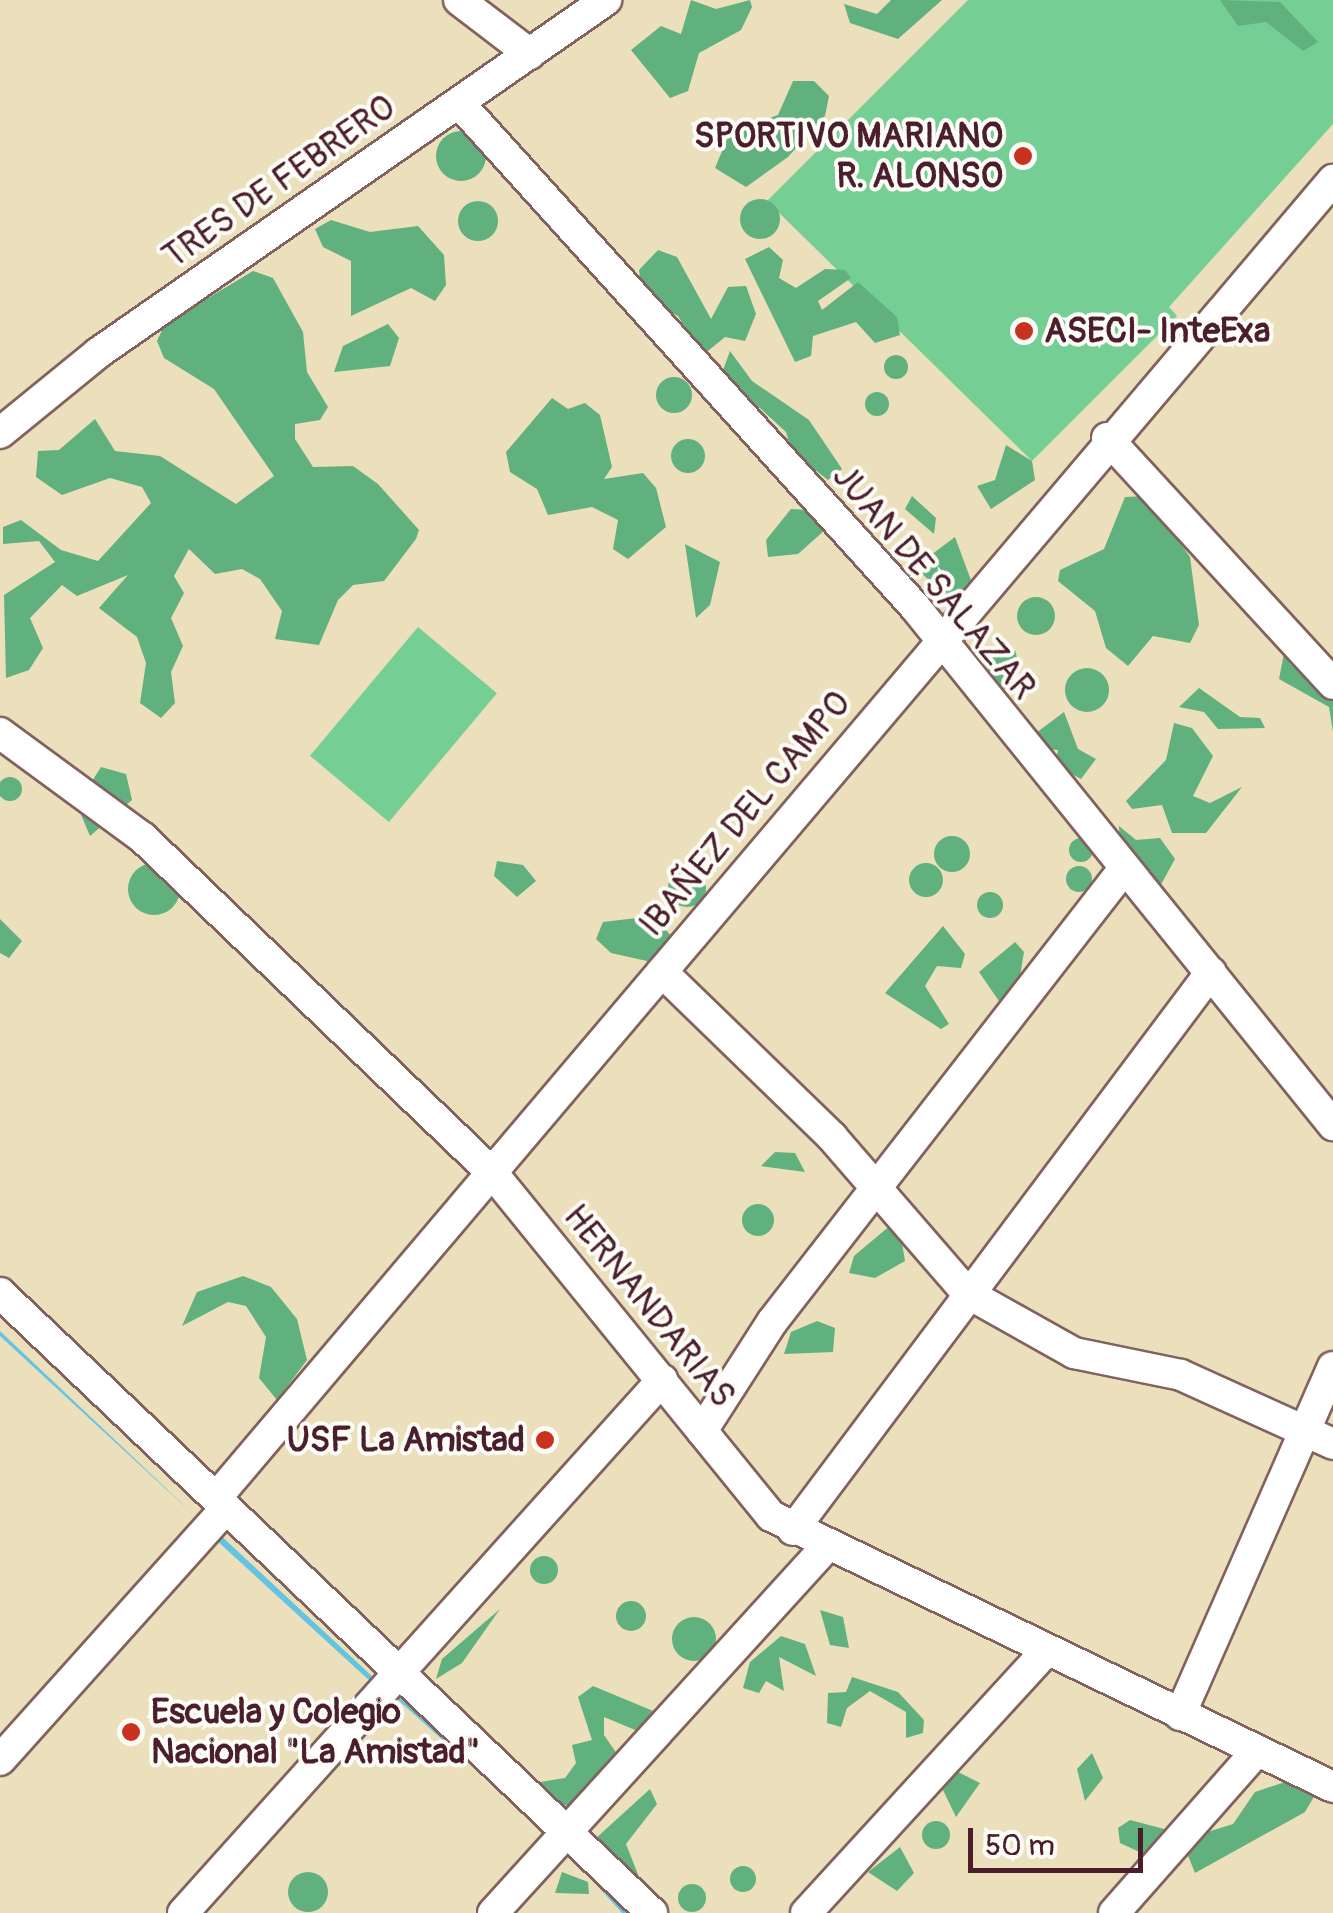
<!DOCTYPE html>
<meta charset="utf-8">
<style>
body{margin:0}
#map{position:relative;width:1333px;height:1913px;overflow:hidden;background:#ebdfbc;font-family:Pangolin,sans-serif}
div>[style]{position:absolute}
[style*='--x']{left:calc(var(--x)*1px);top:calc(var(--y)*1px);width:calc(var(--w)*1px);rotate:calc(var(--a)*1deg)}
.green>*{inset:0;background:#75ce94;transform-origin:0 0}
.forest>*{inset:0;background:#60b17e}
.round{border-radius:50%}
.water>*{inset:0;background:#62c4e0}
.roads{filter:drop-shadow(2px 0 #82625e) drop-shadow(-2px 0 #82625e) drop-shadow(0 2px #82625e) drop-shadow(0 -2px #82625e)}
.minor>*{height:30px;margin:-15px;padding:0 15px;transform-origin:15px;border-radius:15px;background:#fff}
.dots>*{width:28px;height:28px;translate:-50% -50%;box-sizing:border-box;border:5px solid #fdfcf7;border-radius:50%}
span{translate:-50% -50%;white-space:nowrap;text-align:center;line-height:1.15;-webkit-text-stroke:8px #fdfcf7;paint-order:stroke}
.poi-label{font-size:35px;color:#4a1f2b;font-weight:700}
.right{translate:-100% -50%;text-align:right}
.left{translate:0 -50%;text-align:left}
.street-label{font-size:35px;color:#4a1f2b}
.scale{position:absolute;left:968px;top:1828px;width:175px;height:45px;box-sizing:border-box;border:5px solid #4a1f2b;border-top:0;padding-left:12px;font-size:30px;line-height:35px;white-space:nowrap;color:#4a1f2b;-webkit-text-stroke:8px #fdfcf7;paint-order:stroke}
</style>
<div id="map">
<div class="green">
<div style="clip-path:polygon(968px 0,1333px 0,1333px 124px,1169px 307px,1177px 316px,1032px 461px,767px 201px)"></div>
<div style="left:418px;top:627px;width:103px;height:168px;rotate:40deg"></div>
</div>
<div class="forest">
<div style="clip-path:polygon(691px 0,716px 9px,750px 0,752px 7px,741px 30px,699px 53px,688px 91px,670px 98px,631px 50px,661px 26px,681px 34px)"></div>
<div style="clip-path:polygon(891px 0,942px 0,898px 39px,850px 23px,844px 4px,877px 14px)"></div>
<div style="clip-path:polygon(1220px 0,1280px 2px,1318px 42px,1303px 51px,1266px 22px,1238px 26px)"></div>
<div style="clip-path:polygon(793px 81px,814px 81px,829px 96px,825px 116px,788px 157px,746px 187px,715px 168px,730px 132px,778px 115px)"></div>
<div class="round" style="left:436px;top:131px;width:50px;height:50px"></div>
<div class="round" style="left:740px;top:199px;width:40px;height:40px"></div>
<div class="round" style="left:458px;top:201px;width:40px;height:40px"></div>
<div style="clip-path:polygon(331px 220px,370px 232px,418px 226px,444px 255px,446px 285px,435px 301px,411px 288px,351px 316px,351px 261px,323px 247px,315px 229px)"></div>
<div style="clip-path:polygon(769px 247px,783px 260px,779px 278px,796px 288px,825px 269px,845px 270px,851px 278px,818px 301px,822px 310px,858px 282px,897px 317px,900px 335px,875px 343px,856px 322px,813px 336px,811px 356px,795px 362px,745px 259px)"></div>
<div style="clip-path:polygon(658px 250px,677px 257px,711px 319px,728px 287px,746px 286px,756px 314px,745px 341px,725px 337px,703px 355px,678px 316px,643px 299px,639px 270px)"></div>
<div style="clip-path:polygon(253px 271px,273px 278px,303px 332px,307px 372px,328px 407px,320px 420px,295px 424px,295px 439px,313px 467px,353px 466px,378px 484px,419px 530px,416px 539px,384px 581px,353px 585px,338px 600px,319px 645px,275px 639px,282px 611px,260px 579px,242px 569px,215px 574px,189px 549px,174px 576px,184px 593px,171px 618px,183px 646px,171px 672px,175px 703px,161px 718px,140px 703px,146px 663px,137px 637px,99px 608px,128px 575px,77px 596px,62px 585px,30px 618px,43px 648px,29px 670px,6px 678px,4px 595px,55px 562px,39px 541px,3px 544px,3px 527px,21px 520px,61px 550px,98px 561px,151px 503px,142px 487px,110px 478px,62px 495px,36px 477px,38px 451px,59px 450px,95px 419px,115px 451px,160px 456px,236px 504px,274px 476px,214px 389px,164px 358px,157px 341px,165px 324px)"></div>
<div style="clip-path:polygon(388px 324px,399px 338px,390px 366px,334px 372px,343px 346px)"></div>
<div style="clip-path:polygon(730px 351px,752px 381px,809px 420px,842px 469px,828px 480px,792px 452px,786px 432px,722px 373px)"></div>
<div class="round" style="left:884px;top:355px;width:24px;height:24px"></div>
<div class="round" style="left:656px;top:377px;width:36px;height:36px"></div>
<div class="round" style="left:865px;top:392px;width:24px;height:24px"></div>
<div style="clip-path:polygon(552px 398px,568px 409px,585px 403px,600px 415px,612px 467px,604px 479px,643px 473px,656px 488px,666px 527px,628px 559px,613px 549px,618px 520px,592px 507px,548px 515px,537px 489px,510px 472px,506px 452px)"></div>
<div class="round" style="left:671px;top:439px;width:34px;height:34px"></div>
<div style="clip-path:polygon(1006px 445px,1032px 461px,1035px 480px,991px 509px,977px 486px,995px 480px)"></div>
<div style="clip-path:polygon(912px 496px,936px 518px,934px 534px,905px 509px)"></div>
<div style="clip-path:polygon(1147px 496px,1190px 557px,1199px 625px,1190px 643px,1153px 636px,1128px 666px,1106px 648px,1095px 611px,1058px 581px,1060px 570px,1104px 549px,1125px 497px)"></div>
<div style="clip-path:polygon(791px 509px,809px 510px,826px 529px,798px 554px,768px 557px,766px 540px)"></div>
<div style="clip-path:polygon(955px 537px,972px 583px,951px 601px,915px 567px)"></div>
<div style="clip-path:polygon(685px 544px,720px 562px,710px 605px,696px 618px)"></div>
<div class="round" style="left:1017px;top:597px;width:38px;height:38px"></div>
<div style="clip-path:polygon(1286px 643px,1290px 664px,1333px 697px,1333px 732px,1329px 707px,1279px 679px)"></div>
<div style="clip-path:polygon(1015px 650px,1019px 665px,1002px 693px,974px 661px)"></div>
<div class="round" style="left:1065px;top:668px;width:44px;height:44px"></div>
<div style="clip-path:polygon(1199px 688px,1240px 717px,1260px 718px,1265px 728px,1218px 729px,1204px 712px,1179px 707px)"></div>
<div style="clip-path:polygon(1064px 712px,1078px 749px,1096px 759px,1081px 779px,1055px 765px,1058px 750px,1044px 749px,1036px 733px)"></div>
<div style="clip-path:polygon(1174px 723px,1192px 728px,1213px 756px,1193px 796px,1210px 803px,1242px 787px,1206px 833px,1172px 833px,1162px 805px,1132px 809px,1126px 801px,1166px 760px)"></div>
<div style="clip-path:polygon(101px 767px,126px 774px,132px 800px,90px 836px,77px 805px)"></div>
<div class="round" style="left:-2px;top:777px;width:24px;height:24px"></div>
<div style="clip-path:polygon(1119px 826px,1136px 840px,1160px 838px,1175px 859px,1158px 890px,1120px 852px)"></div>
<div class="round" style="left:934px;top:836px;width:36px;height:36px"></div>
<div class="round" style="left:1069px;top:838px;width:24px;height:24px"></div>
<div style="clip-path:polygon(497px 861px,523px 865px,536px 881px,517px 897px,494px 876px)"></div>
<div class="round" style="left:128px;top:863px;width:52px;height:52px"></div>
<div class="round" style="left:909px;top:863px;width:34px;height:34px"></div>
<div class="round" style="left:1066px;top:866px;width:26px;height:26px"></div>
<div class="round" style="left:668px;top:869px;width:38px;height:38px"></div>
<div class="round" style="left:977px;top:892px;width:26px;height:26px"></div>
<div style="clip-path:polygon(653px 916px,675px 940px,656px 963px,611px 953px,596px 939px,603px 922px)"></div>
<div style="clip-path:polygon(0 919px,22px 941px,9px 958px,0 953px)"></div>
<div style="clip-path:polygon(943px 926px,965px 954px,961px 968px,937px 966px,925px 986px,949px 1024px,941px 1029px,885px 993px)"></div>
<div style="clip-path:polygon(1015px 942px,1024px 952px,1019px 982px,1001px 1004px,979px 972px)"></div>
<div style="clip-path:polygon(775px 1152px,795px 1153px,805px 1172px,761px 1166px)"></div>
<div class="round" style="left:742px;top:1204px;width:32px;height:32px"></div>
<div style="clip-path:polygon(898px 1219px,905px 1261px,875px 1278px,849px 1273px,854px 1256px)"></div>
<div style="clip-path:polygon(243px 1276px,271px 1287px,297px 1319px,307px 1360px,277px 1400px,259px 1378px,266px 1337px,246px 1306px,228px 1302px,182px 1326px,197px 1292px)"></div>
<div style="clip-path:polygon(817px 1321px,835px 1328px,833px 1352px,784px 1354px,791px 1332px)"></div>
<div class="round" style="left:530px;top:1556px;width:28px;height:28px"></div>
<div class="round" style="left:616px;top:1601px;width:30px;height:30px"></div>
<div style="clip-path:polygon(500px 1609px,462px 1663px,436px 1679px,442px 1659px)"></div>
<div style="clip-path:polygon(820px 1610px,843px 1617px,849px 1648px,830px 1645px)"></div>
<div class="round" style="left:672px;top:1617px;width:44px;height:44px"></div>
<div style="clip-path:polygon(781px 1636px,805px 1644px,816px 1676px,779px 1657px,784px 1691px,766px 1681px,759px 1693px,743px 1688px,750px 1662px)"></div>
<div style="clip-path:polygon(852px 1677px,898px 1692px,924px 1720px,923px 1733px,906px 1738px,906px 1712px,870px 1691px,847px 1708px,841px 1727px,827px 1723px,828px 1693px,846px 1692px)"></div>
<div style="clip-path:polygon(593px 1686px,658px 1713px,640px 1732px,604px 1717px,604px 1735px,624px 1764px,583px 1811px,547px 1799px,540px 1782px,565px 1778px,576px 1763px,572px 1745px,592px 1740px,578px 1697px)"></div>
<div style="clip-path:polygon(1092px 1753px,1103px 1778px,1085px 1801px,1077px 1769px)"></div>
<div style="clip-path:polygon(958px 1772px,980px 1783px,956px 1817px,943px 1790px)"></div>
<div style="clip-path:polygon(1291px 1780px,1315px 1795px,1305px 1812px,1195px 1873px,1187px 1853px,1195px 1836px,1233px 1824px,1255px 1792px)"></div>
<div style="clip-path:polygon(650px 1789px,657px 1804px,626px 1844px,641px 1882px,595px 1839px)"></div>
<div style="clip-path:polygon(1130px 1820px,1168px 1830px,1159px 1861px,1120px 1843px,1118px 1828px)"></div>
<div class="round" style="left:922px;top:1821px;width:28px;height:28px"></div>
<div style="clip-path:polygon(900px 1847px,914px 1873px,897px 1891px,868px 1872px)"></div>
<div class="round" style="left:730px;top:1866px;width:26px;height:26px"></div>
<div class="round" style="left:288px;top:1872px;width:40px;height:40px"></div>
<div style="clip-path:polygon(562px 1872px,588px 1882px,589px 1894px,555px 1893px)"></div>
<div class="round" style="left:678px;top:1884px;width:28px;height:28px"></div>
</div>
<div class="water">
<div style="clip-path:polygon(0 1331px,194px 1515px,0 1336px)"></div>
<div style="clip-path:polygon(218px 1533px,374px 1678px,371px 1682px,214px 1538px)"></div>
<div style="clip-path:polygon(398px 1696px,546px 1833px,396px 1698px)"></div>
<div style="clip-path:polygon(574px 1860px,633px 1913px,622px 1913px)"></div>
</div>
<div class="roads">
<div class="minor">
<div style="--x:459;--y:0;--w:89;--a:37.3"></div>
<div style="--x:459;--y:103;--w:680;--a:47.86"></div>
<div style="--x:915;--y:607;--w:666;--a:51.1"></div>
<div style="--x:0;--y:433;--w:127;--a:-39.2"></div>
<div style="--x:98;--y:353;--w:619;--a:-34.79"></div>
<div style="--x:1107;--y:438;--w:334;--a:47.4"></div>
<div style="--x:0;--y:733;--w:177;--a:36.3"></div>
<div style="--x:143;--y:838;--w:487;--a:43.8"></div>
<div style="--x:494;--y:1175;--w:439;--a:50.9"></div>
<div style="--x:771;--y:1516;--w:624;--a:25.74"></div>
<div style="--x:662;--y:972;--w:237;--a:44.1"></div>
<div style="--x:832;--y:1137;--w:206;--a:49.1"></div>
<div style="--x:967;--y:1293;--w:123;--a:29.3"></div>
<div style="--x:1074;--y:1353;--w:109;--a:11.6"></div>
<div style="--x:1181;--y:1375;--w:167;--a:24.4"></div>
<div style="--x:0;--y:1293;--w:900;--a:43.56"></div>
<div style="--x:702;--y:1431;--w:130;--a:-57.3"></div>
<div style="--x:772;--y:1322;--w:572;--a:-52.17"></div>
<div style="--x:216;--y:1498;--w:1728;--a:-49.72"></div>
<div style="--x:793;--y:1530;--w:697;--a:-53.16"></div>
<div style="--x:1180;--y:1715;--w:380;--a:-66.3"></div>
<div style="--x:0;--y:1760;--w:338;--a:-48.1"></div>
<div style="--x:183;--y:1913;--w:717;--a:-48.05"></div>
<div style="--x:493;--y:1913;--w:495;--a:-47.7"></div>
<div style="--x:806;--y:1913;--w:352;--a:-47.5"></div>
<div style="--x:1114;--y:1913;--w:215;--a:-48.6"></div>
</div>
</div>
<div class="dots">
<div style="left:1023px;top:156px;background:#c8321e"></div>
<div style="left:1024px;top:331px;background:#c8321e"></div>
<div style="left:545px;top:1440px;background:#c8321e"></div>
<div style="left:131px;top:1732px;background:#c8321e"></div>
</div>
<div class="poi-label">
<span class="right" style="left:1003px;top:156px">SPORTIVO MARIANO<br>R. ALONSO</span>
<span class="left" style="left:1044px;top:331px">ASECI- InteExa</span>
<span class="right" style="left:525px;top:1440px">USF La Amistad</span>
<span class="left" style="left:151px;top:1732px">Escuela y Colegio<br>Nacional "La Amistad"</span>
</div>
<div class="street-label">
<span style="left:279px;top:182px;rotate:-35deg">TRES DE FEBRERO</span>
<span style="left:934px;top:582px;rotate:50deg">JUAN DE SALAZAR</span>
<span style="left:745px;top:814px;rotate:-50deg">IBAÑEZ DEL CAMPO</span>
<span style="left:649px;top:1306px;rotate:51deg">HERNANDARIAS</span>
</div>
<div class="scale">50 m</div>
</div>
